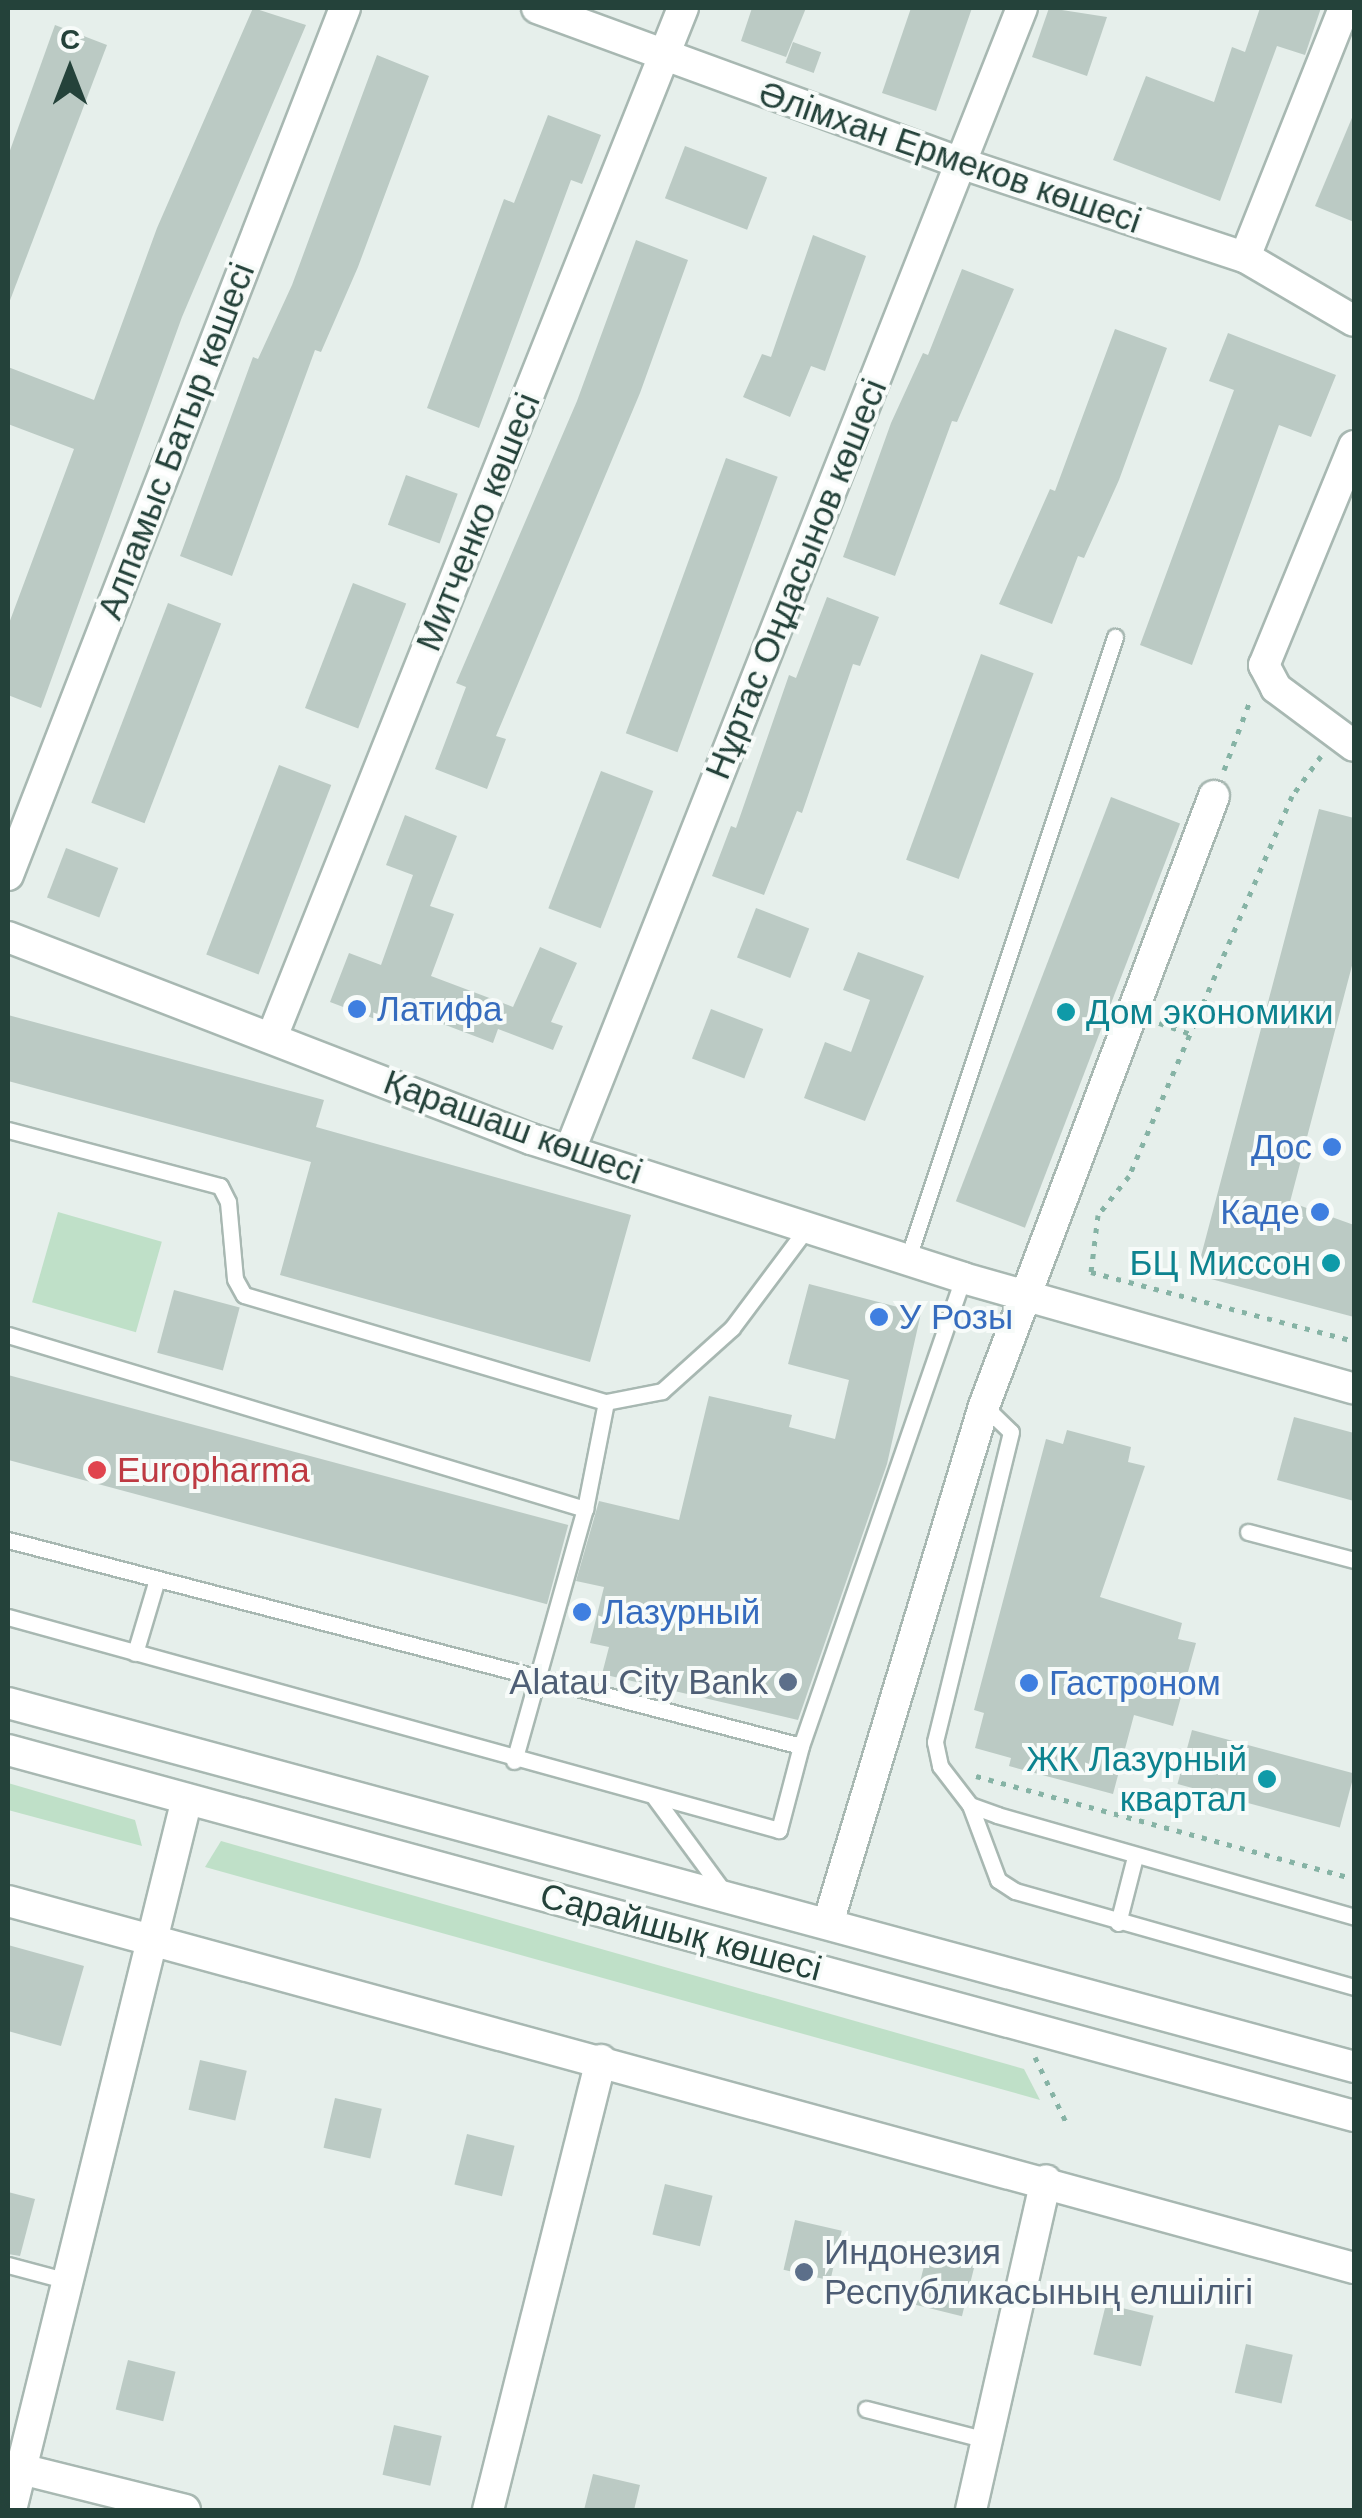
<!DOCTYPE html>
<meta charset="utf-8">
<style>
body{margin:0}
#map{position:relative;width:1362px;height:2518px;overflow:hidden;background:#e6efeb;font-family:Arial,sans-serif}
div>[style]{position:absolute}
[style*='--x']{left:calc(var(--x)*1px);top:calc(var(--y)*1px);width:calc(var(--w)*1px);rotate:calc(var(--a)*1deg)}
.green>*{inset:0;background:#bfe0c8;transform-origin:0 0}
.building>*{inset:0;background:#bbcac4;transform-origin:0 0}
.path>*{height:5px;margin-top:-2.5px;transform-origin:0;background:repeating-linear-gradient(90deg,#86b3a5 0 5px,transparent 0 13px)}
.roads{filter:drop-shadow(2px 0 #a8b8b2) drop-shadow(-2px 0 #a8b8b2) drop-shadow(0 2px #a8b8b2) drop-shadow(0 -2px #a8b8b2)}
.lane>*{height:15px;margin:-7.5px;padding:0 7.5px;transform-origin:7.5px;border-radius:7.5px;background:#fff}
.street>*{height:30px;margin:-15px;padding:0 15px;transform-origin:15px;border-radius:15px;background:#fff}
.secondary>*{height:30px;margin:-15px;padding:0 15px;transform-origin:15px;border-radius:15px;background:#fff}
.dots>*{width:28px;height:28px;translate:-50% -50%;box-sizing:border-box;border:5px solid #f7fbf9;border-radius:50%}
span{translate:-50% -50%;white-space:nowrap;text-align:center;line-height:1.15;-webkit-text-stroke:8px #f7fbf9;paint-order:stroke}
.street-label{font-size:35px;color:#24423a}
.shop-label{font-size:35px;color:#366cbe}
.left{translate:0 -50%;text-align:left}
.right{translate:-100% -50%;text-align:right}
.culture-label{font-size:35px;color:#0d838f}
.health-label{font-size:35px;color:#be3a42}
.service-label{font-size:35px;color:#4e5e75}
.frame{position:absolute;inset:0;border:10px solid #24423a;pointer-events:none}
.north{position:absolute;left:20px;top:20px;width:100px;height:100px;-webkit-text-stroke:8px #f7fbf9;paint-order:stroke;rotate:0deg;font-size:28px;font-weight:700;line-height:40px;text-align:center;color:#24423a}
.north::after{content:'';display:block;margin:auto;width:35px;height:45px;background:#24423a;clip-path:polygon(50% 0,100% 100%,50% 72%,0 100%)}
</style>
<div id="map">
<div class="green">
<div style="left:58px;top:1212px;width:108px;height:94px;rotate:16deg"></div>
<div style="clip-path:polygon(8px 1783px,135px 1820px,142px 1846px,8px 1810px)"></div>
<div style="clip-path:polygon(221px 1841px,1024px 2069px,1040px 2100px,205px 1867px)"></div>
</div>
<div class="building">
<div style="clip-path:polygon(253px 8px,306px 25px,182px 317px,41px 708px,8px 695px,8px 626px,74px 449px,8px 424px,8px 367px,94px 400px,157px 228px)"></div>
<div style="clip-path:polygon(752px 8px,806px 8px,786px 57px,741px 41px)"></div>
<div style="clip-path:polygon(911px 8px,972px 8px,936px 111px,882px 93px)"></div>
<div style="clip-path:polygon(1049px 8px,1107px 17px,1087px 76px,1032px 57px)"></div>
<div style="clip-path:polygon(1260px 8px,1321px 8px,1305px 55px,1277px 46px,1220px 201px,1113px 160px,1146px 76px,1214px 102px,1232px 47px,1245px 52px)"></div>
<div style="clip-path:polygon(55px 25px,107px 45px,9px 303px,8px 156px)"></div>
<div style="left:793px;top:42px;width:30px;height:22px;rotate:20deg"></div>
<div style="clip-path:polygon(377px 55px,429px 76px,358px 267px,321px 352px,315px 350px,232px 576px,180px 556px,253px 357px,258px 359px,292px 285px)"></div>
<div style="clip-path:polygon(1354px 113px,1354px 222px,1315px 206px)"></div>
<div style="clip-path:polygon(548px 115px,601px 135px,582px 184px,571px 180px,479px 428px,427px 408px,504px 199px,514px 203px)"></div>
<div style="left:685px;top:146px;width:88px;height:56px;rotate:21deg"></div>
<div style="clip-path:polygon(813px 235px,866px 256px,825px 371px,811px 366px,790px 417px,743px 397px,762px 354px,771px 357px)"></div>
<div style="clip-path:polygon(636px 240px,688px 260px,640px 393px,496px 736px,506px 739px,487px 789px,435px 769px,466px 687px,456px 683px,577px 401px)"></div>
<div style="clip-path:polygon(962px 269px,1014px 289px,957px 422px,952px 421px,895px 576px,843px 557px,891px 423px,923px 353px,928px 355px)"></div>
<div style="clip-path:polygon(1115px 329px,1167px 348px,1119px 480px,1084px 558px,1078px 556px,1052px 624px,999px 604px,1050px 489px,1055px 491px)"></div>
<div style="clip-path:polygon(1228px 333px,1336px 375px,1311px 437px,1279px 425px,1192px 665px,1140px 645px,1234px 390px,1209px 381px)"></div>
<div style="left:726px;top:458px;width:55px;height:293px;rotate:20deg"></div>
<div style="left:406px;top:475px;width:55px;height:53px;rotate:20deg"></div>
<div style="left:353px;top:583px;width:57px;height:134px;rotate:21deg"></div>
<div style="clip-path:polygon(827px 597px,879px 617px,860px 666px,853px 664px,802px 813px,797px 811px,764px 895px,712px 876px,731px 826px,736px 828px,789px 675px,796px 678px)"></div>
<div style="left:168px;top:603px;width:57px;height:214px;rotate:21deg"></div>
<div style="left:981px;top:654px;width:56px;height:219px;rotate:20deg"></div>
<div style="left:279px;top:765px;width:56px;height:203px;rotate:21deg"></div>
<div style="left:601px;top:771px;width:56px;height:147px;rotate:21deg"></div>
<div style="left:1111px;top:797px;width:74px;height:433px;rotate:21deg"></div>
<div style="clip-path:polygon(1319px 809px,1354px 818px,1354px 958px,1290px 1202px,1354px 1225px,1354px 1317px,1196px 1275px)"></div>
<div style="clip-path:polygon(405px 815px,457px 836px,430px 906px,454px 914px,431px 976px,513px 1007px,540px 947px,577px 963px,551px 1022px,563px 1026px,553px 1050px,498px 1029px,493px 1043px,390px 1004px,383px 1022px,330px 1002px,349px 953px,381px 965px,413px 875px,386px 865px)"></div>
<div style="left:66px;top:848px;width:56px;height:53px;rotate:21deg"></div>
<div style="left:756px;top:908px;width:57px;height:53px;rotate:21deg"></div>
<div style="clip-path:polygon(858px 952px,924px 976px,865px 1121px,804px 1098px,825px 1042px,851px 1052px,870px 1000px,843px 990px)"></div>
<div style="left:711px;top:1009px;width:56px;height:53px;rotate:21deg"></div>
<div style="clip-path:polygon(8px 1015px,324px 1100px,316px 1127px,631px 1215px,590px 1362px,280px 1275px,311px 1162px,8px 1081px)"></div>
<div style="clip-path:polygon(809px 1284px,921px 1313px,887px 1464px,798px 1720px,602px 1674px,609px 1647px,590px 1643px,604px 1587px,576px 1581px,599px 1501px,679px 1520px,709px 1396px,792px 1415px,789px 1427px,835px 1439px,849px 1380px,788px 1364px)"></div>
<div style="left:174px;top:1290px;width:68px;height:65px;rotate:15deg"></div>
<div style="left:8px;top:1375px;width:580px;height:82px;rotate:15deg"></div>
<div style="clip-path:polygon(1294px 1417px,1354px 1433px,1354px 1501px,1277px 1480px)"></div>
<div style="clip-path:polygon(1067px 1430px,1131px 1447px,1128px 1462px,1145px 1466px,1100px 1597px,1182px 1623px,1178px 1639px,1196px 1643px,1173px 1726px,1134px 1715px,1113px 1794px,1009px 1766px,1011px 1758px,975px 1748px,984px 1713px,974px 1710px,1046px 1439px,1063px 1444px)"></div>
<div style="left:1192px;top:1730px;width:168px;height:56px;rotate:15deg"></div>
<div style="clip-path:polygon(8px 1945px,84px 1966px,61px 2046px,8px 2031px)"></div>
<div style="left:200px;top:2060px;width:48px;height:51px;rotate:13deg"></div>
<div style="left:335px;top:2098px;width:48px;height:51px;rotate:13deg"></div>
<div style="left:467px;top:2134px;width:49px;height:52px;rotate:14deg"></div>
<div style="left:665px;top:2184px;width:49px;height:52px;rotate:14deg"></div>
<div style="clip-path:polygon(8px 2192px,35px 2199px,20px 2256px,8px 2254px)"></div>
<div style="left:795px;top:2220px;width:48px;height:51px;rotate:13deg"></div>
<div style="left:927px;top:2254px;width:49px;height:52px;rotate:14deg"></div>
<div style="left:1106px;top:2304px;width:49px;height:52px;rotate:14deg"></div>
<div style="left:1246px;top:2344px;width:48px;height:50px;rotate:13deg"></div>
<div style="left:128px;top:2360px;width:49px;height:51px;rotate:14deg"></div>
<div style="left:394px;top:2425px;width:49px;height:51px;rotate:13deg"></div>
<div style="clip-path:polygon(593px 2474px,640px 2485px,634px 2510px,584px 2510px)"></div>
</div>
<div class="path">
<div style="--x:1321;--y:756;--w:49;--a:125.9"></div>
<div style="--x:1292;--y:796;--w:413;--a:113.2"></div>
<div style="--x:1129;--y:1176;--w:50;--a:128.5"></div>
<div style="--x:1098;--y:1215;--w:57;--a:97"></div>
<div style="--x:1091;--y:1272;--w:272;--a:14.7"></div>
<div style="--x:1224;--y:770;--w:74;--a:-69.4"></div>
<div style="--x:1159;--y:1023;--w:37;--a:19"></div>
<div style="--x:976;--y:1776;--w:392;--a:15.2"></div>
<div style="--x:1035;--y:2057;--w:72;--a:64.5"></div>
</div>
<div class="roads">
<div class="lane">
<div style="--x:8;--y:1130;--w:219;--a:14.8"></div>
<div style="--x:220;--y:1186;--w:18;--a:63"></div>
<div style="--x:228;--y:1202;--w:77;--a:84.8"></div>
<div style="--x:235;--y:1279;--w:18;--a:61"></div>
<div style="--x:244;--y:1295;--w:377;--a:16.5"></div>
<div style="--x:907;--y:1261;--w:658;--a:-71.57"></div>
<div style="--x:8;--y:1335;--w:603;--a:16.78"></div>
<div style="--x:984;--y:1406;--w:37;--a:44"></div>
<div style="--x:1011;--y:1432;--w:319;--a:103.8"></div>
<div style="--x:935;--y:1742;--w:25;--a:78"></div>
<div style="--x:940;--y:1766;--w:49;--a:52.4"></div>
<div style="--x:970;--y:1805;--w:29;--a:20"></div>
<div style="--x:997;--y:1815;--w:371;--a:15.9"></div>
<div style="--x:1248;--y:1532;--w:110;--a:14.8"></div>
<div style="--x:8;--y:1540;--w:819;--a:14.56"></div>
<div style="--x:801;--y:1746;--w:87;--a:104.7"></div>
<div style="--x:779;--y:1830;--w:800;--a:-164.56"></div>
<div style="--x:135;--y:1653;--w:77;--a:-73.4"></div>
<div style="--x:801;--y:1746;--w:495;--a:-70.9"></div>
<div style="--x:514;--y:1761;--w:262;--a:-74.3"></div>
<div style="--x:585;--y:1509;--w:109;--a:-78.9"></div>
<div style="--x:606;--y:1402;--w:57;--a:-11.1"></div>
<div style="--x:662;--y:1391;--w:94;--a:-42"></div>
<div style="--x:732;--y:1328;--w:124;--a:-53.2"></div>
<div style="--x:655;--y:1798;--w:117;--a:53.7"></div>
<div style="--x:970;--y:1805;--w:80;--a:69.5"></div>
<div style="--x:998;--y:1880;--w:20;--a:33"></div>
<div style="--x:1015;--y:1891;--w:352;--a:15.8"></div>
<div style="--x:1118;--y:1923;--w:68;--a:-75.6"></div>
<div style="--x:8;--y:2265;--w:62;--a:14.9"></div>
<div style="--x:866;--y:2409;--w:125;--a:14.4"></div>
</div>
<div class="street">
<div style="--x:537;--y:8;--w:451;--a:20.1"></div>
<div style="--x:960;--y:163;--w:300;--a:18.3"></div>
<div style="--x:1245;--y:257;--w:126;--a:30.4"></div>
<div style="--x:1245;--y:257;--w:268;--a:-68.3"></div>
<div style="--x:1354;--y:446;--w:237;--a:112.3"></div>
<div style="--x:1264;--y:665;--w:26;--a:62"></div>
<div style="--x:1276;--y:688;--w:97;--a:36.6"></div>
<div style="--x:8;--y:875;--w:930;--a:-68.76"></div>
<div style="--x:8;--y:937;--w:561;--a:21.12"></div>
<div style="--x:531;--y:1139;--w:454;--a:17.8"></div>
<div style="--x:963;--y:1278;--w:406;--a:15.8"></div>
<div style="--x:272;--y:1037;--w:1108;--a:-68.23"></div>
<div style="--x:570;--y:1150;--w:1228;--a:-68.41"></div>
<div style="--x:8;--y:1901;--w:1395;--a:15.25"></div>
<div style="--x:828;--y:1923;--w:540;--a:-73.21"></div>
<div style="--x:984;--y:1406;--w:652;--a:-69.34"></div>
<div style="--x:21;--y:2469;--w:169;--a:14"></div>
<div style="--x:11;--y:2510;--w:732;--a:-76.1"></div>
<div style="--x:488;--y:2510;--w:464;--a:-75.9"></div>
<div style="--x:971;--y:2510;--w:338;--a:-77.2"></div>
</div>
<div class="secondary">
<div style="--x:8;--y:1703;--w:1394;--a:15.13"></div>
<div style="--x:8;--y:1750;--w:1395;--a:15.21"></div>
</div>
</div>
<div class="dots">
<div style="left:357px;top:1009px;background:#3f7fe0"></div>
<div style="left:1066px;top:1012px;background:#0f9aa8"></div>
<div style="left:1332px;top:1147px;background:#3f7fe0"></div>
<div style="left:1320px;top:1212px;background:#3f7fe0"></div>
<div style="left:1331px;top:1263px;background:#0f9aa8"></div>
<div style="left:879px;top:1317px;background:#3f7fe0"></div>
<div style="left:97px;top:1470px;background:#e0444e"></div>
<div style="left:582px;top:1612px;background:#3f7fe0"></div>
<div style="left:788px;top:1682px;background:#5c6f8a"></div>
<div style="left:1029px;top:1683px;background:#3f7fe0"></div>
<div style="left:1267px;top:1779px;background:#0f9aa8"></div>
<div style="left:804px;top:2272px;background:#5c6f8a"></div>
</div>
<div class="street-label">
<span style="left:950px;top:157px;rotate:19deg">Әлімхан Ермеков көшесі</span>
<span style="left:176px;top:441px;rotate:-69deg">Алпамыс Батыр көшесі</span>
<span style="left:478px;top:522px;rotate:-68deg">Митченко көшесі</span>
<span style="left:796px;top:579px;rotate:-68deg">Нұртас Оңдасынов көшесі</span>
<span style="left:513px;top:1127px;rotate:20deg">Қарашаш көшесі</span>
<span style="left:681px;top:1932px;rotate:15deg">Сарайшық көшесі</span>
</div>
<div class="shop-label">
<span class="left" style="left:377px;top:1009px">Латифа</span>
<span class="right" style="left:1312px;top:1147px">Дос</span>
<span class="right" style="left:1300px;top:1212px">Каде</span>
<span class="left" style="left:899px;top:1317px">У Розы</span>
<span class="left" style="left:602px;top:1612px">Лазурный</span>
<span class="left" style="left:1049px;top:1683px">Гастроном</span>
</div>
<div class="culture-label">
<span class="left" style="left:1086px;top:1012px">Дом экономики</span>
<span class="right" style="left:1311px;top:1263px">БЦ Миссон</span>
<span class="right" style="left:1247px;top:1779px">ЖК Лазурный<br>квартал</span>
</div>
<div class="health-label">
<span class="left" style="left:117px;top:1470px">Europharma</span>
</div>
<div class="service-label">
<span class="right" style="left:768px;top:1682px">Alatau City Bank</span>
<span class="left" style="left:824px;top:2272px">Индонезия<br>Республикасының елшілігі</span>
</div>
<div class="frame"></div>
<div class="north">С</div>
</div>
